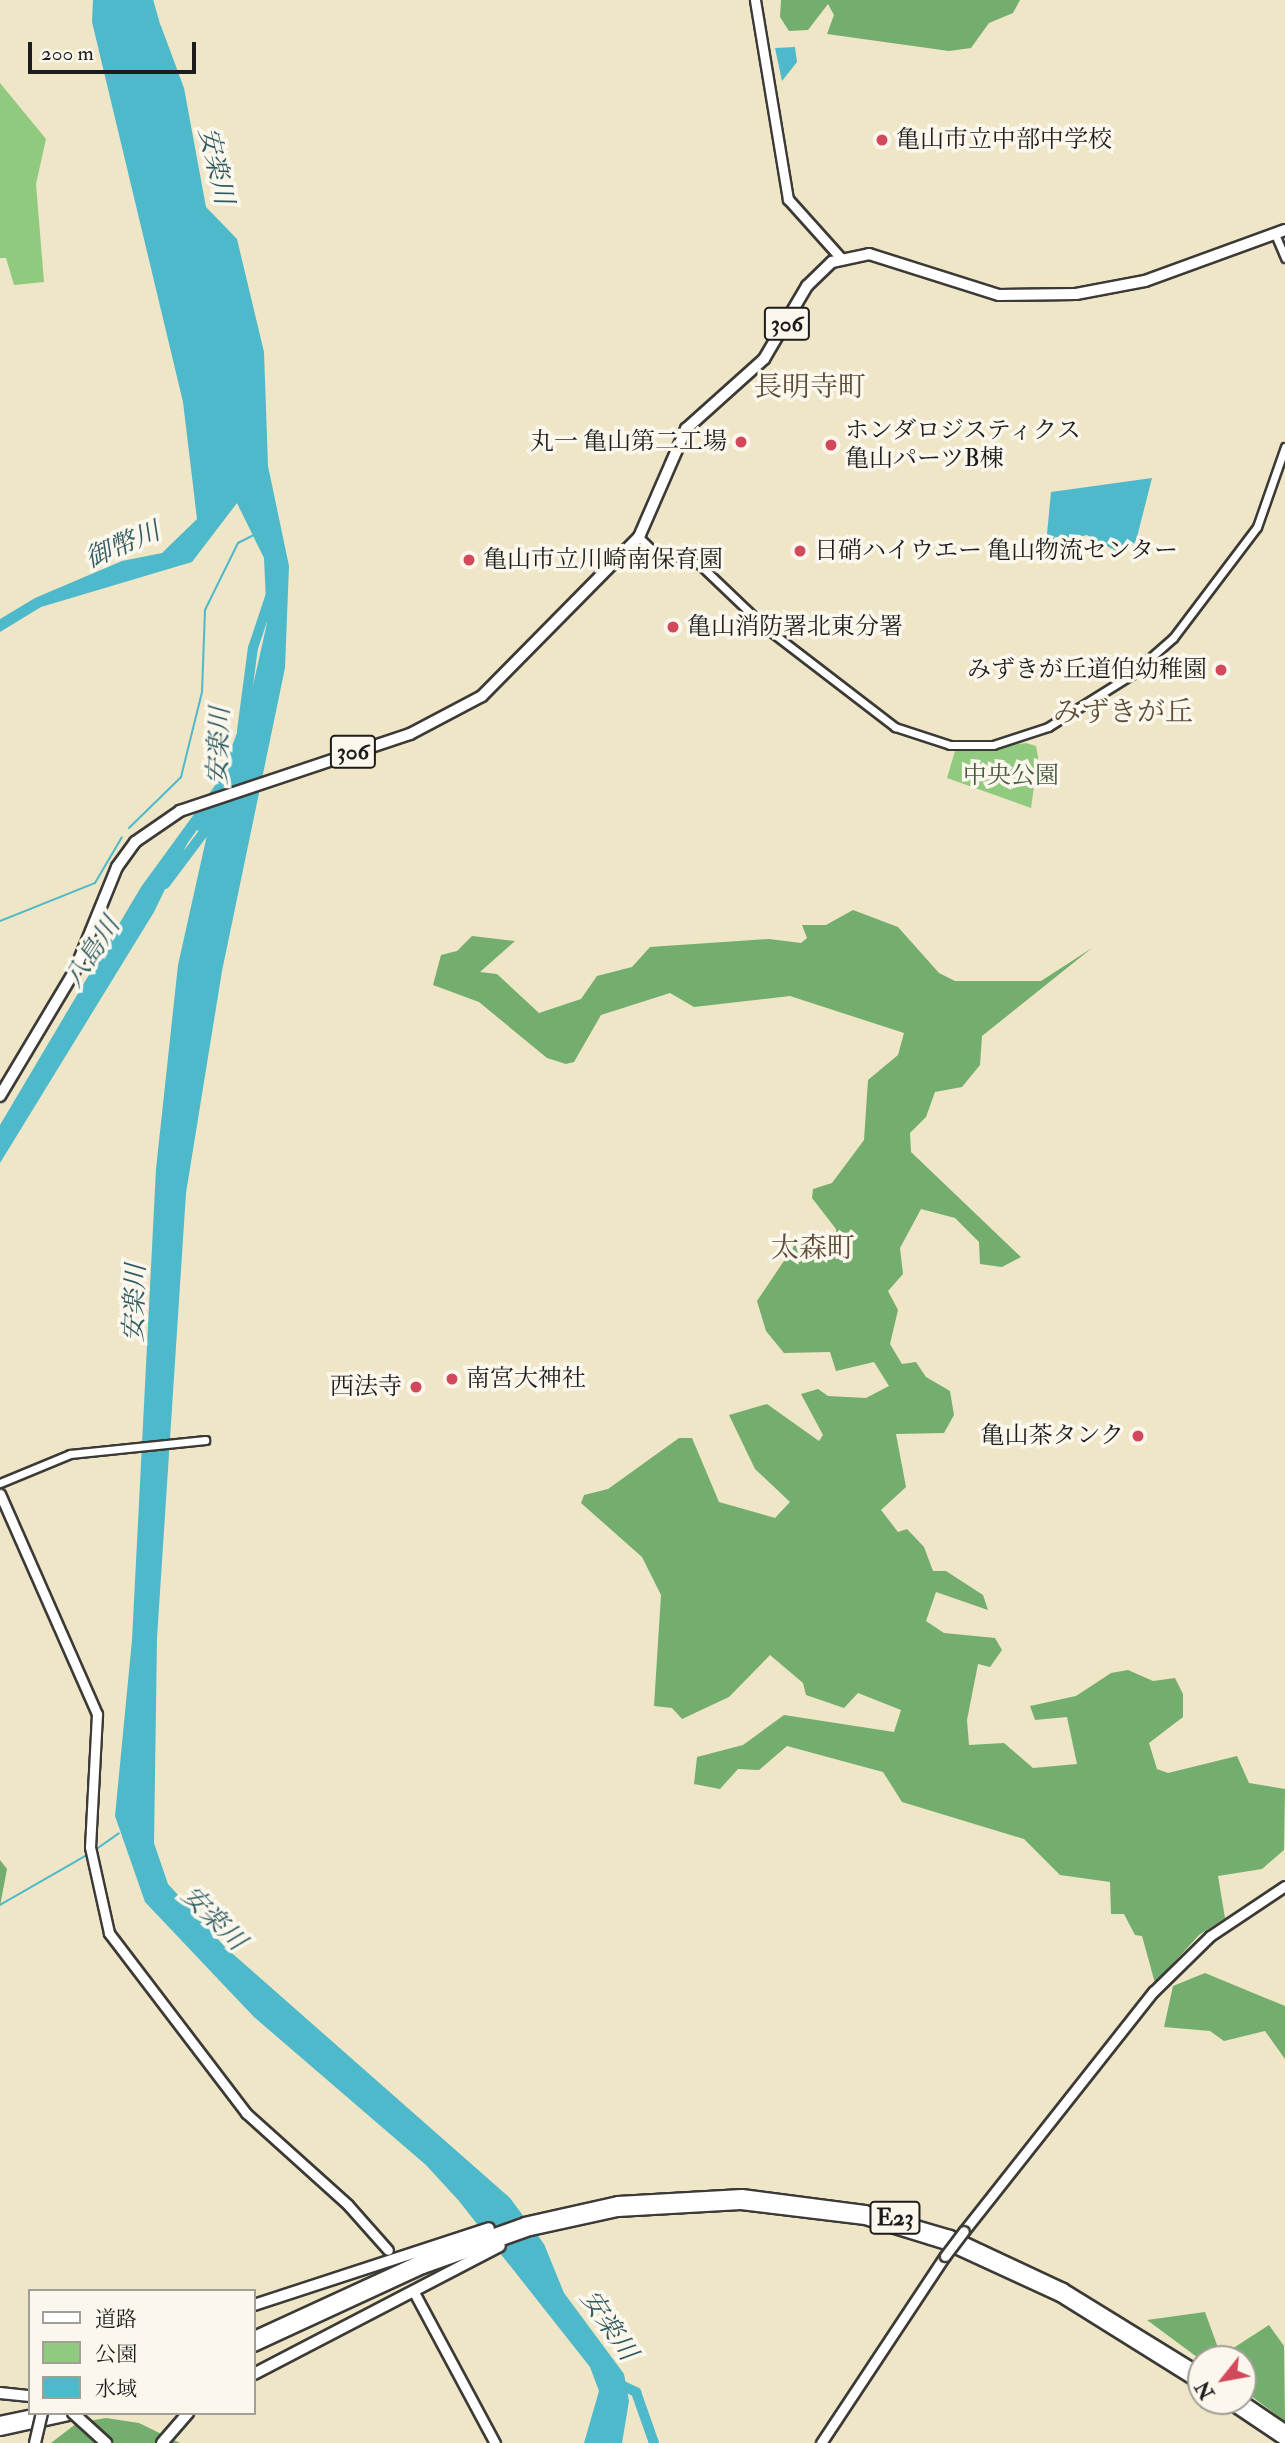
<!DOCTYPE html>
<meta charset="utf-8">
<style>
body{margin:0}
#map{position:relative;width:1285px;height:2443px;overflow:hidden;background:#efe5c7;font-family:"IM FELL Double Pica","Noto Serif JP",serif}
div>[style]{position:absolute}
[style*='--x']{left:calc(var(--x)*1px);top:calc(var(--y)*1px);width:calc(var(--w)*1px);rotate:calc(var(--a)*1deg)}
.green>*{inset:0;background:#8fca7f}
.forest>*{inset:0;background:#73ae6e}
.water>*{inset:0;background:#4eb9ca}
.stream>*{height:2px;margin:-1px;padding:0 1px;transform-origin:1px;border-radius:1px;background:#4eb9ca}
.river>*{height:10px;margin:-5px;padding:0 5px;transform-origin:5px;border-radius:5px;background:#4eb9ca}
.major-tunnel>*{height:9px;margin-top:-4.5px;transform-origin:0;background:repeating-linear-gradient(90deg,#c5bda5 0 9px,transparent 0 13.5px)}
.roads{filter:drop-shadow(2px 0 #3c3a36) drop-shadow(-2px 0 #3c3a36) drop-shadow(0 2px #3c3a36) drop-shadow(0 -2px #3c3a36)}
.minor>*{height:7px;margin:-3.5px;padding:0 3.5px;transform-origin:3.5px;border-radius:3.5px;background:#fff}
.major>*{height:9px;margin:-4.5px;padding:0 4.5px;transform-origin:4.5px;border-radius:4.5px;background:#fff}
.highway>*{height:10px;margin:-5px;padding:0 5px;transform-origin:5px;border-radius:5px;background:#fff}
.bridges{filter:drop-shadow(2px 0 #3c3a36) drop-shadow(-2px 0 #3c3a36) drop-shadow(0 2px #3c3a36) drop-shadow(0 -2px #3c3a36)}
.major-bridge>*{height:9px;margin:-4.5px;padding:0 4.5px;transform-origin:4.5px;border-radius:4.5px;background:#fff}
.highway-bridge>*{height:10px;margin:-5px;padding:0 5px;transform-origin:5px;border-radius:5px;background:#fff}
.dots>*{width:19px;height:19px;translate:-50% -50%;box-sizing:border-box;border:4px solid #fbf7ec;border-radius:50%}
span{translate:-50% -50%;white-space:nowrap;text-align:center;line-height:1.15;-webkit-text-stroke:7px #fbf7ec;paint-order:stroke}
.shield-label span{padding:2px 5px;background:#fbf7ec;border:2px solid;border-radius:5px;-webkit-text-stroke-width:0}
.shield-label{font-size:23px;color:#1c1c1c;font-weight:700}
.poi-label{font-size:24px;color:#1c1c1c}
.left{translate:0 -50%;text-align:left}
.right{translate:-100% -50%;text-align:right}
.park-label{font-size:24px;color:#44593f}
.water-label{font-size:26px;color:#305b62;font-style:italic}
.quarter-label{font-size:28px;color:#5e4e39}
.legend{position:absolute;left:28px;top:2289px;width:228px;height:126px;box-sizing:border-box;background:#fbf7ec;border:2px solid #a29f99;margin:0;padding:9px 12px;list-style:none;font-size:21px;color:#1c1c1c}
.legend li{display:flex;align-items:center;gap:14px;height:35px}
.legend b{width:35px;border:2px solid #a29f99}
.north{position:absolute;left:1187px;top:2345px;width:70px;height:70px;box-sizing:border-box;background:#fbf7ec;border:2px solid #a29f99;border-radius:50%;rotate:239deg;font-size:19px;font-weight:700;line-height:28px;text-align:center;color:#1c1c1c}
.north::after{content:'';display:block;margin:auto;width:24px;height:32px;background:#d1495b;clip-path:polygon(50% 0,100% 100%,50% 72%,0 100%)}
.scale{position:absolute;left:28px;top:42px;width:168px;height:32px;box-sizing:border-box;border:4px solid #1c1c1c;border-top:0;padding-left:9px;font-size:21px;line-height:24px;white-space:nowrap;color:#1c1c1c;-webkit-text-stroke:5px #fbf7ec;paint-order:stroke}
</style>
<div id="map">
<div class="green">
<div style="clip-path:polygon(0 83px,46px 139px,36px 184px,44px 282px,14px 285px,6px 258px,0 258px)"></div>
<div style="clip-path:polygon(1026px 743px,1036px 746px,1038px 757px,1031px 808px,947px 778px,955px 751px)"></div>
</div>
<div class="forest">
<div style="clip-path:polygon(781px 0,1020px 0,1013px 13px,989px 23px,971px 48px,949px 51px,827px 34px,834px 15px,828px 4px,808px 30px,789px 31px,780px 17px)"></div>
<div style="clip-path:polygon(853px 910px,898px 927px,939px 973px,955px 981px,1041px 981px,1092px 948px,982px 1036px,980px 1065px,962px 1087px,935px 1092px,926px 1117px,910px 1133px,911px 1152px,1021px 1257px,1002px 1267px,980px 1264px,979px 1242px,955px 1218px,921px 1209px,900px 1248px,903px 1274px,888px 1291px,898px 1310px,890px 1344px,902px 1364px,916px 1362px,926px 1377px,950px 1391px,954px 1415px,944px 1433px,896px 1434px,906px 1487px,881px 1510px,898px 1532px,907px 1529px,924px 1547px,933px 1571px,946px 1571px,983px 1595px,988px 1610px,936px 1592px,926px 1621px,944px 1633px,995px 1638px,1002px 1650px,990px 1667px,978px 1664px,967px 1720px,969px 1745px,1004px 1743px,1033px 1768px,1077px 1764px,1067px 1717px,1035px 1720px,1030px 1706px,1076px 1696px,1111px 1673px,1128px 1670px,1153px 1681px,1175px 1678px,1183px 1694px,1183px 1717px,1149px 1743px,1157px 1769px,1168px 1773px,1237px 1756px,1249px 1783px,1285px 1789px,1284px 1850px,1262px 1869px,1218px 1876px,1225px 1918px,1199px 1935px,1155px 1983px,1142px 1936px,1135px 1935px,1124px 1914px,1111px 1914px,1110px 1882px,1060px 1875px,1024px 1839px,902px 1802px,883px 1772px,787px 1746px,759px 1770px,738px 1769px,720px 1789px,694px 1784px,697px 1757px,743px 1745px,784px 1715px,894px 1732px,901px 1710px,858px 1693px,844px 1708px,806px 1695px,803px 1683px,770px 1655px,729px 1697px,682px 1719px,672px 1708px,654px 1706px,661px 1595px,642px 1557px,581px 1503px,584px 1495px,608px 1489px,679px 1438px,692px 1438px,719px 1502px,775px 1518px,790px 1502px,755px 1469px,729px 1415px,767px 1404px,819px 1441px,823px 1435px,801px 1394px,818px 1389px,828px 1396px,866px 1398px,889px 1386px,874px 1362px,836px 1371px,830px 1352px,784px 1353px,766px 1331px,757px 1301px,796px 1243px,821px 1258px,838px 1254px,836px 1229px,812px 1198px,813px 1189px,832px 1183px,864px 1140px,868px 1080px,898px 1055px,904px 1033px,790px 996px,694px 1007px,670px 993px,601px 1015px,574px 1062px,566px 1064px,547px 1058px,479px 1002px,433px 985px,441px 955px,457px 951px,472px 936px,515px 941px,480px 972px,497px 974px,539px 1013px,581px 999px,597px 976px,632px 967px,650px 947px,769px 939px,801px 943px,807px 938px,802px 925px,826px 925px)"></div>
<div style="clip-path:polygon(0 1860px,7px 1869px,0 1906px)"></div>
<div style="clip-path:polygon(1205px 1973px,1285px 2006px,1285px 2059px,1265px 2031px,1224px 2041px,1210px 2031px,1164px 2027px,1173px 1986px)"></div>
<div style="clip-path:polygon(1205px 2312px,1221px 2356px,1269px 2325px,1284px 2346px,1285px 2421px,1243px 2390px,1243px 2359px,1201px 2360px,1147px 2320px)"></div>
<div style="clip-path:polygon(106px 2418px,139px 2423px,180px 2443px,51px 2443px,77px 2423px)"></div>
</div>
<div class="water">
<div style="clip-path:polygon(93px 0,144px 0,161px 26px,184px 88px,206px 207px,237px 239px,264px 352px,268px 466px,289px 566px,285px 668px,222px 971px,186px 1193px,157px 1638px,154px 1843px,168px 1884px,225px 1947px,510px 2198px,544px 2244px,564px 2293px,624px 2374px,629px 2401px,622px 2443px,584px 2443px,599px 2391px,590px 2367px,459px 2201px,426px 2165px,254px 2017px,145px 1902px,115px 1816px,132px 1640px,156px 1169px,178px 965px,207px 835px,197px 830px,187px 844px,154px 912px,0 1163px,0 1125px,141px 887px,219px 780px,250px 699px,267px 623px,264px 558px,237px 503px,192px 562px,41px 607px,0 632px,0 619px,35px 598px,122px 561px,162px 553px,197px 519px,183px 402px,92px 22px)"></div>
<div style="clip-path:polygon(795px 47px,797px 62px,782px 81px,775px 48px)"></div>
<div style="clip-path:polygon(1152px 478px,1136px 541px,1123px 555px,1087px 535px,1046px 544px,1051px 492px)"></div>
</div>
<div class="stream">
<div style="--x:129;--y:828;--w:73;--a:-44.4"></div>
<div style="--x:181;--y:777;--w:88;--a:-76.1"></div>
<div style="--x:202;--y:692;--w:82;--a:-87.9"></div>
<div style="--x:205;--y:610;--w:75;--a:-63.8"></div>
<div style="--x:238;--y:543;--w:20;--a:-27"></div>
<div style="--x:0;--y:921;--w:102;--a:-21.8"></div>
<div style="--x:95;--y:883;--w:53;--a:-59.6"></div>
<div style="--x:95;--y:1850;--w:29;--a:-35"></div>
<div style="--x:0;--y:1905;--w:100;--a:-29.9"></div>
</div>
<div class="river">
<div style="--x:148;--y:0;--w:25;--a:74"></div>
<div style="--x:242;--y:731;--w:84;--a:-82.5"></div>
<div style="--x:253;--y:648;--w:54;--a:-71.6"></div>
<div style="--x:165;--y:884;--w:75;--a:-53.1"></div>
<div style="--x:621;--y:2385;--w:17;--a:25"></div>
<div style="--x:636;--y:2392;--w:54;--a:70.6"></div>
</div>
<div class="major-tunnel">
<div style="--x:388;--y:2250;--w:52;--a:58.5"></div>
</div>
<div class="roads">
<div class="minor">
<div style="--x:1275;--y:234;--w:26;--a:67"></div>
<div style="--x:639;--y:537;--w:16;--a:45"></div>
<div style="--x:650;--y:548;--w:52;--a:18.1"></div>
<div style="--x:699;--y:564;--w:93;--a:43.7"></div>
<div style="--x:766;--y:628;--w:163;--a:37.5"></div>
<div style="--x:895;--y:727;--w:58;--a:18.1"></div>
<div style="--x:950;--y:745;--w:43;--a:0"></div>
<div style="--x:993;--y:745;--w:58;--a:-18.1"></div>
<div style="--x:1048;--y:727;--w:98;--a:-32.1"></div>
<div style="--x:1131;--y:675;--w:56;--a:-41.4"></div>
<div style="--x:1173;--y:638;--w:139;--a:-52.9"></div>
<div style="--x:1257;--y:527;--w:85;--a:-70.7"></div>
<div style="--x:0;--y:1483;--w:76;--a:-22.5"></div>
<div style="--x:70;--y:1454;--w:136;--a:-5.9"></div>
</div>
<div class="major">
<div style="--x:755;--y:0;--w:202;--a:80.6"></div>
<div style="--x:788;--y:199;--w:79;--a:48.1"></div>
<div style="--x:0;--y:1494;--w:240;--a:66.2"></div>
<div style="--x:97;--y:1714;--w:133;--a:93"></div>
<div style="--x:90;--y:1847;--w:88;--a:77.5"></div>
<div style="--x:109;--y:1933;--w:226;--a:52.7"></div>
<div style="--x:246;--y:2113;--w:137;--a:42"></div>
<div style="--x:348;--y:2205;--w:60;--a:48.4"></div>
<div style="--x:964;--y:2231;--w:305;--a:-51.7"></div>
<div style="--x:1153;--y:1992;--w:80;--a:-44.5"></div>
<div style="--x:1210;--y:1936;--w:90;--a:-33.7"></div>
<div style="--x:415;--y:2294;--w:169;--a:61.8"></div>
<div style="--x:821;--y:2443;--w:224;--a:-56.5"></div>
</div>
<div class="highway">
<div style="--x:0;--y:1096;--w:147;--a:-59.2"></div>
<div style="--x:75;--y:970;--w:111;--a:-67.8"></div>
<div style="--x:117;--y:867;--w:31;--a:-54"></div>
<div style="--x:135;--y:842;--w:55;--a:-34.6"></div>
<div style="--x:180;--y:811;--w:243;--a:-18.5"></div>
<div style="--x:410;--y:734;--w:81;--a:-27.8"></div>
<div style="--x:482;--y:696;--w:223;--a:-45.4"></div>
<div style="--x:639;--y:537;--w:118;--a:-66.5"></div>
<div style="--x:686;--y:429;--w:105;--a:-41.9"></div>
<div style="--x:764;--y:359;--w:85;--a:-59.5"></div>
<div style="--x:807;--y:286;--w:35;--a:-44"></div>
<div style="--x:832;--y:262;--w:38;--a:-12"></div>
<div style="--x:869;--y:254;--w:136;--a:17.5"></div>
<div style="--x:999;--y:295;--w:77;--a:-0.7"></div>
<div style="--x:1076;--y:294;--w:70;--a:-10.7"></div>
<div style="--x:1145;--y:281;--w:149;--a:-20"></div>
<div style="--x:254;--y:2305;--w:247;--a:-18.1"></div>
<div style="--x:254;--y:2337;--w:182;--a:-24.7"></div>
<div style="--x:419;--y:2261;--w:113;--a:-19.7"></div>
<div style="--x:525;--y:2223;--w:95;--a:-12.7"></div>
<div style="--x:618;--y:2202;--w:124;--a:-3.2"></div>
<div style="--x:742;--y:2195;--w:124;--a:7.4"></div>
<div style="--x:865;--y:2211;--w:89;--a:16.4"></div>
<div style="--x:950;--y:2236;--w:125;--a:25.1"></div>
<div style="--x:1063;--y:2289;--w:162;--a:31.6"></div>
<div style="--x:254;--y:2346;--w:186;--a:-24.8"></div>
<div style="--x:423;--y:2268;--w:114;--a:-19.6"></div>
<div style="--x:530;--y:2230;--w:90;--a:-12.2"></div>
<div style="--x:618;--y:2211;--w:123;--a:-3.3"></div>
<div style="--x:741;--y:2204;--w:125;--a:6.9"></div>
<div style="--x:865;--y:2219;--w:86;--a:17"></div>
<div style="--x:947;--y:2244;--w:124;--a:24.7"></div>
<div style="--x:1060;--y:2296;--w:166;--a:32"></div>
<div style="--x:254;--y:2374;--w:277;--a:-27.5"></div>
<div style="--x:0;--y:2393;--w:30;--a:6"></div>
<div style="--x:1227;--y:2401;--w:70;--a:33.9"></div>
<div style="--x:1242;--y:2401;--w:52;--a:34"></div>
<div style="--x:0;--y:2422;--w:44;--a:-11.8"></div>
<div style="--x:0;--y:2430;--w:80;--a:-12.3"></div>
<div style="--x:162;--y:2443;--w:40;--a:-49"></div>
</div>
</div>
<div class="bridges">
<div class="major-bridge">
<div style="--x:945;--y:2256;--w:31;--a:-53"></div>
</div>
<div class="highway-bridge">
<div style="--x:73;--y:2413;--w:45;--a:42.3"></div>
<div style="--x:35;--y:2443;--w:31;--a:-77"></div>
</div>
</div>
<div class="dots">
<div style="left:882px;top:140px;background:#d1495b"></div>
<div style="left:741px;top:442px;background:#d1495b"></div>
<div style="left:831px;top:445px;background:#d1495b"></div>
<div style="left:800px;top:551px;background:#d1495b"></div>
<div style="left:469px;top:560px;background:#d1495b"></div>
<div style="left:673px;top:627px;background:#d1495b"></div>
<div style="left:1221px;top:670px;background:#d1495b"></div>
<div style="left:452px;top:1379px;background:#d1495b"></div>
<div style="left:416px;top:1387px;background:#d1495b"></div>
<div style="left:1138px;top:1436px;background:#d1495b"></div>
</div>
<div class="shield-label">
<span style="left:787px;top:324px">306</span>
<span style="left:353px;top:752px">306</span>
<span style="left:895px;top:2218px">E23</span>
</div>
<div class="poi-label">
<span class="left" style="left:896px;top:140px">亀山市立中部中学校</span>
<span class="left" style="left:845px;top:445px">ホンダロジスティクス<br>亀山パーツB棟</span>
<span class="right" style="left:727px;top:442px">丸一 亀山第二工場</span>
<span class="left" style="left:814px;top:551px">日硝ハイウエー 亀山物流センター</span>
<span class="left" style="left:483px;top:560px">亀山市立川崎南保育園</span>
<span class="left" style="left:687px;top:627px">亀山消防署北東分署</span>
<span class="right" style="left:1207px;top:670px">みずきが丘道伯幼稚園</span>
<span class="left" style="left:466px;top:1379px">南宮大神社</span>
<span class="right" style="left:402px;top:1387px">西法寺</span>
<span class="right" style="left:1124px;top:1436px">亀山茶タンク</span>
</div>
<div class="park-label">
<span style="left:1011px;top:776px">中央公園</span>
</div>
<div class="water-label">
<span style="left:215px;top:166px;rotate:77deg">安楽川</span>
<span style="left:123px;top:546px;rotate:-23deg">御幣川</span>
<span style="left:220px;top:746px;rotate:-88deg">安楽川</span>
<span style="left:93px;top:953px;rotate:-57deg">八島川</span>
<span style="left:136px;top:1303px;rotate:-88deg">安楽川</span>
<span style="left:213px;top:1919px;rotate:45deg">安楽川</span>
<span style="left:608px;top:2326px;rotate:56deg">安楽川</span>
</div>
<div class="quarter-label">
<span style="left:810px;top:388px">長明寺町</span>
<span style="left:1123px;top:713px">みずきが丘</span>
<span style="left:813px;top:1249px">太森町</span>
</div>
<ul class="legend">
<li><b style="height:9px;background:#fff"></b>道路</li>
<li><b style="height:19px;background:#8fca7f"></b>公園</li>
<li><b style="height:19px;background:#4eb9ca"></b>水域</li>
</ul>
<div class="north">N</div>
<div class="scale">200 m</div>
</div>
